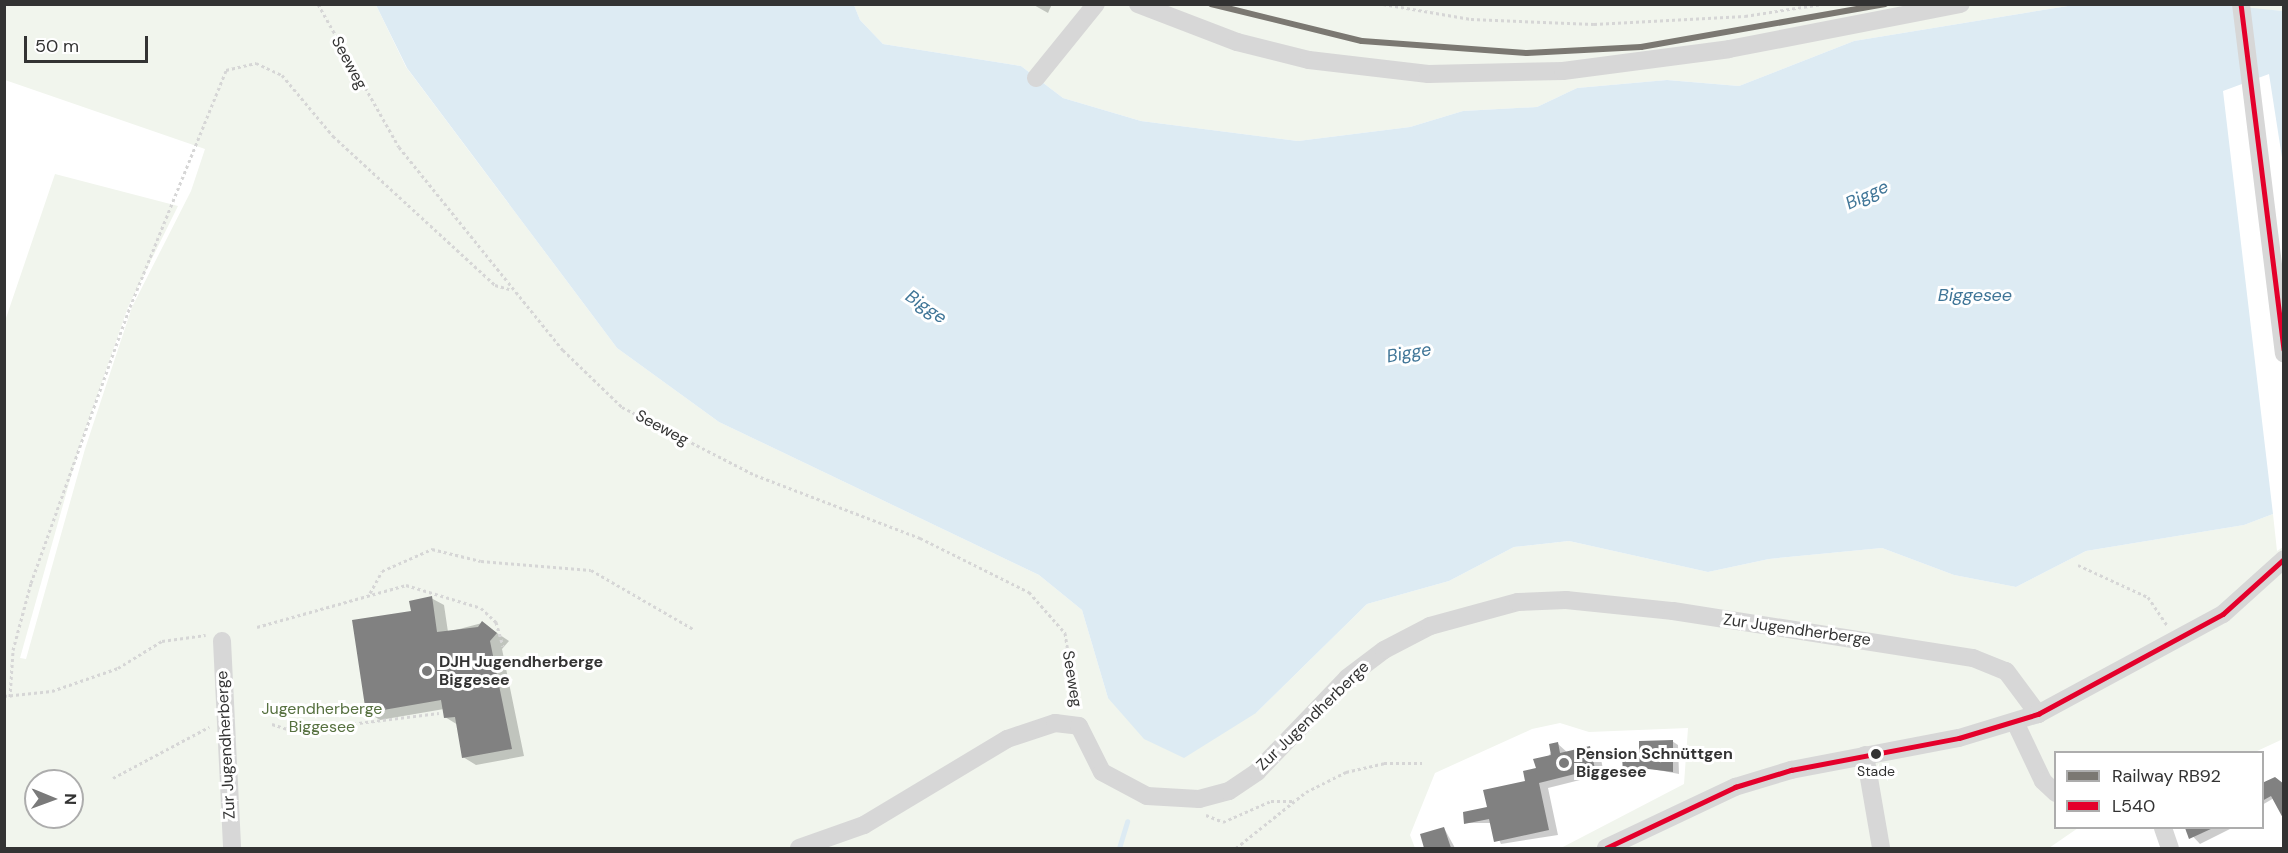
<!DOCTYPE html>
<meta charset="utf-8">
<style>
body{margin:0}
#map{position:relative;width:2288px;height:853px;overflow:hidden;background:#fff;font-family:"DM Sans",sans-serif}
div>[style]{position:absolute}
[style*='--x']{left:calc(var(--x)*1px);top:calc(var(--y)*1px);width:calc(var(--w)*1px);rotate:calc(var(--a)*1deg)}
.green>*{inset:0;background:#f1f5ed}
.water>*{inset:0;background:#ddebf3}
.shadow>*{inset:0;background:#0003}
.stream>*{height:5px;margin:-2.5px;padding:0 2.5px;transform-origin:2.5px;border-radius:2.5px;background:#ddebf3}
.building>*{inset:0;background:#818181}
.path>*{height:3px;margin-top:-1.5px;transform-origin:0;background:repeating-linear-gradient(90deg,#d6d6d6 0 3px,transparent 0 6px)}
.minor>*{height:18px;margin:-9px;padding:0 9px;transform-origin:9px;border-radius:9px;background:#d7d7d7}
.bus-1>*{height:4.5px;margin:-2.25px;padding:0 2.25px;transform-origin:2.25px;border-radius:2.25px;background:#e4002b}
.rail-1>*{height:6px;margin:-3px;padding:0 3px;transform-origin:3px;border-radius:3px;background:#7b7872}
.dots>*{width:16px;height:16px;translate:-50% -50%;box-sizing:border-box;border:3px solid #fff;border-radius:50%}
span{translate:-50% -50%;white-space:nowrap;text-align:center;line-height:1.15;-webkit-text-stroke:6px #fff;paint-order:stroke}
.bus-label{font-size:14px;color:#333}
.street-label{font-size:16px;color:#333}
.poi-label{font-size:16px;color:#333;font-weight:700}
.left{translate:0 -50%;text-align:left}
.park-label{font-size:16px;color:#56703f}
.water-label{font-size:18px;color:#3f7597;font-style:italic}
.frame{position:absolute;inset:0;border:6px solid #333;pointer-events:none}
.legend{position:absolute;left:2054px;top:751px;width:210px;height:78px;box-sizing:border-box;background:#fff;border:2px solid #adadad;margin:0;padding:8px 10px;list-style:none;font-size:18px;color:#333}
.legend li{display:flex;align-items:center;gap:12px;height:30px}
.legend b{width:30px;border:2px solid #adadad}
.north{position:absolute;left:24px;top:769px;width:60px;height:60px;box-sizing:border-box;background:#fff;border:2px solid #adadad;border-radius:50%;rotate:91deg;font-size:16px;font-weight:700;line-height:24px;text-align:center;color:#333}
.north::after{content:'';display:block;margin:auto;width:21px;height:27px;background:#7a7a7a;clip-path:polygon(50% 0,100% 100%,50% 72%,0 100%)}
.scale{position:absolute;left:24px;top:36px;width:124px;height:27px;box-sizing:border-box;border:3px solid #333;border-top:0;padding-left:8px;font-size:18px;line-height:21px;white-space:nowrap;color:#333;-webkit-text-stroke:4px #fff;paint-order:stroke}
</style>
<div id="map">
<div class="green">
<div style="clip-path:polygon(evenodd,5px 5px,376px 5px,406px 67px,617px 348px,719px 422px,1039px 575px,1082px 610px,1108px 698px,1256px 713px,1367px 604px,1449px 581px,1514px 547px,1569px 541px,1708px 572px,1769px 559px,1882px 548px,1954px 575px,2016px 587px,2086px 551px,2244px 525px,2273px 514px,2277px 551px,2283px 547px,2283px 739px,2255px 752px,2056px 752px,2056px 828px,2078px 828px,2049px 848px,1561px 848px,1684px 784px,1688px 728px,1589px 732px,1560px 723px,1532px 729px,1435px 773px,1410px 835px,1415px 848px,5px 848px,5px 321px,55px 174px,178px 206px,128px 307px,79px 448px,20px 658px,26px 659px,85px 449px,132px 307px,191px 191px,205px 149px,5px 80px,5px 5px,36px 781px,72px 781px,72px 817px,36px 817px,36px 781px)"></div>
<div style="clip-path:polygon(854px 5px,2074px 5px,1854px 41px,1739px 86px,1667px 80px,1577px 88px,1537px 107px,1463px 111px,1410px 127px,1298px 141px,1141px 121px,1063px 98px,1021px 66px,883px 44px,860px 20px)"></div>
<div style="clip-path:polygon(2211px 5px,2283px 5px,2283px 11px,2218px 7px)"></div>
</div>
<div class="water">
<div style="clip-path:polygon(2211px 4px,2283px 11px,2283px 164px,2269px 74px,2223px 91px,2273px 514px,2244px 525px,2086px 551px,2016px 587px,1954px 575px,1882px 548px,1769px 559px,1708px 572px,1569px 541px,1514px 547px,1449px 581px,1367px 604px,1256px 713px,1184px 758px,1144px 739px,1108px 698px,1082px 610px,1039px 575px,719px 422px,617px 348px,407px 68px,376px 5px,854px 5px,860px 20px,883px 44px,1021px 66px,1063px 98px,1141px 121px,1298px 141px,1410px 127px,1463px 111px,1537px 107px,1577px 88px,1667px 80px,1739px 86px,1854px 41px,2074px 5px)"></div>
</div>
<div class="shadow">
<div style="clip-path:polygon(1032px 4px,1052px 4px,1048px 13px)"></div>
<div style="clip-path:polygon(431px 598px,444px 605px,448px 632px,482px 623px,509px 641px,502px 649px,524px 756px,476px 765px,463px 757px,458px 725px,445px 717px,444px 709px,380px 720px,367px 712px,412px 613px)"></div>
<div style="clip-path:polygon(1672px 741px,1678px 745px,1679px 774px,1642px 767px,1643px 773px,1624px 772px)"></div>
<div style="clip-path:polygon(1558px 744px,1568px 753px,1590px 748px,1600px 754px,1604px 774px,1548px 788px,1558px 835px,1501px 844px,1491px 823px,1465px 823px,1527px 783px)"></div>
<div style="clip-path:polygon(2262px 785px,2274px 798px,2262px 805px)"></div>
<div style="clip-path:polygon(1444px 828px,1455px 848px,1426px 848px,1422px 835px)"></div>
<div style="clip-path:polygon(2185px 828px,2232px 828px,2200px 844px)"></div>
</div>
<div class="stream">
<div style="--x:1119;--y:848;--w:28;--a:-73"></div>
</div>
<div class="building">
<div style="clip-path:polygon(432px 596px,437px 632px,478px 627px,482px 621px,497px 633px,490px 641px,512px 749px,462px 758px,455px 717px,444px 718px,441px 700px,366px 713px,352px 620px,411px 611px,409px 601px)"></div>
<div style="clip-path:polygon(1673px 740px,1673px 772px,1640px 768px,1640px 773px,1623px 773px,1622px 756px,1639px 756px,1639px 741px)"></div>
<div style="clip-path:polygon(1558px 742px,1560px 753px,1590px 746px,1595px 769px,1539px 783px,1549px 830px,1494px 842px,1489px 819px,1464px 824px,1463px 812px,1487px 807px,1483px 790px,1525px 781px,1523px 771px,1536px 768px,1533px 759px,1551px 755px,1549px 744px)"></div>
<div style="clip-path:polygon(2275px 777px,2284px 784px,2284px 820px,2271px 796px,2262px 801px,2262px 783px)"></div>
<div style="clip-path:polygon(1444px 827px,1451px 848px,1424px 848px,1420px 834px)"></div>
<div style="clip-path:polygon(2185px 828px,2213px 828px,2189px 839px)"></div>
</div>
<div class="path">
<div style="--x:318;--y:4;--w:164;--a:60.5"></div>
<div style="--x:399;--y:147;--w:261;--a:51.1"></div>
<div style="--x:563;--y:350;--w:82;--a:44"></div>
<div style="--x:622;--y:407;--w:149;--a:27.1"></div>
<div style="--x:755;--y:475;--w:177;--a:20.9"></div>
<div style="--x:920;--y:538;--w:122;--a:26.4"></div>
<div style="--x:1029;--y:592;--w:55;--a:48.7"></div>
<div style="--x:1065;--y:633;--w:77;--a:81"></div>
<div style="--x:1383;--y:4;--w:89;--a:9.7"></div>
<div style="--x:1471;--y:19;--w:123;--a:2.3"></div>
<div style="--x:1594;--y:24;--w:151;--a:-3"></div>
<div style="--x:1745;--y:16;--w:78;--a:-8.9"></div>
<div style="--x:2078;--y:565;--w:77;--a:24.6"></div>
<div style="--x:2148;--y:597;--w:34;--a:56"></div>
<div style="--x:370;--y:593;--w:25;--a:-61"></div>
<div style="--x:382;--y:571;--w:55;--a:-23.7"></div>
<div style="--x:432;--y:549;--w:50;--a:13.8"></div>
<div style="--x:481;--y:561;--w:110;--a:4.7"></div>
<div style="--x:591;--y:570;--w:118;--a:30"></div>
<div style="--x:257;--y:627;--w:155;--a:-15.7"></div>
<div style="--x:406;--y:585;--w:78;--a:17"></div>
<div style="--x:481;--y:608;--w:21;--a:43"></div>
<div style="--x:496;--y:622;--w:25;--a:74"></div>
<div style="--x:4;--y:696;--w:48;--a:-5.9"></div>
<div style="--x:52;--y:691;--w:70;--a:-19.2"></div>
<div style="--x:118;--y:668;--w:52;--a:-31.5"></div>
<div style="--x:162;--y:641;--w:44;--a:-7.8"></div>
<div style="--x:10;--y:697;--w:47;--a:-86.3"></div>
<div style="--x:13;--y:650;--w:69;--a:-75"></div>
<div style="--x:31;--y:583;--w:293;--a:-70.3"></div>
<div style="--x:130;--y:307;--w:256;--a:-67.9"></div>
<div style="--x:226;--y:70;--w:31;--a:-13"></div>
<div style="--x:256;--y:63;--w:29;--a:25"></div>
<div style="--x:282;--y:75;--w:80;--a:50.1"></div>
<div style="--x:333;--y:136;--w:220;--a:42.6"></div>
<div style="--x:495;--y:285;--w:15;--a:16"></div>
<div style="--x:272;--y:724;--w:23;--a:18"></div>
<div style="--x:294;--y:731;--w:146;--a:-7.1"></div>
<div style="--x:113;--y:778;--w:109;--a:-28"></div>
<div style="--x:1206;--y:815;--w:18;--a:22"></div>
<div style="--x:1223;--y:822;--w:52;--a:-23.6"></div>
<div style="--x:1271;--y:801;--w:21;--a:0"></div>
<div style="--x:1236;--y:848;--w:90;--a:-38.7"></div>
<div style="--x:1306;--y:792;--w:45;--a:-26.6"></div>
<div style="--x:1346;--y:772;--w:39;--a:-13"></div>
<div style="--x:1384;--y:763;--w:38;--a:0"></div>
</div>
<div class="minor">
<div style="--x:1138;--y:4;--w:106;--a:21"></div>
<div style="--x:1237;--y:42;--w:74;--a:14"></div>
<div style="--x:1309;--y:60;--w:120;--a:6.7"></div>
<div style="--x:1428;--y:74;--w:135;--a:-1.3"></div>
<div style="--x:1563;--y:71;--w:167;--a:-7.5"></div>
<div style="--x:1729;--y:49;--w:236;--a:-11"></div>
<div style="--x:2241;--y:4;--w:352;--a:83"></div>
<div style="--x:1036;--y:78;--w:95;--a:-51"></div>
<div style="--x:222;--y:641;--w:207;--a:87.2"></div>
<div style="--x:2015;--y:722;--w:65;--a:64.6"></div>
<div style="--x:2043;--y:781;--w:18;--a:43"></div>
<div style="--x:1865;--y:755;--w:94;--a:80.2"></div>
<div style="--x:2163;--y:828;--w:21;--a:71"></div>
<div style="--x:799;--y:848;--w:69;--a:-19.5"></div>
<div style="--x:864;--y:825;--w:167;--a:-31"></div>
<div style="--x:1007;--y:739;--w:51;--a:-18.4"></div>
<div style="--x:1055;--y:723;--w:24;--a:7"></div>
<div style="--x:1079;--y:726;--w:51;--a:63.4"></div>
<div style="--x:1102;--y:772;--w:51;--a:28.1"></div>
<div style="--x:1147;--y:796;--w:52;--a:3.3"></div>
<div style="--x:1199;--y:799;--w:31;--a:-15"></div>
<div style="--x:1229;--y:791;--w:34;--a:-34"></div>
<div style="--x:1257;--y:772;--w:130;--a:-46.2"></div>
<div style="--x:1347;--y:678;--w:46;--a:-37.1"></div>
<div style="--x:1384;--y:650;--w:52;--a:-27.6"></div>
<div style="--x:1430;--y:626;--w:91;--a:-15.3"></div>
<div style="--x:1518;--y:602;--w:48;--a:-2.4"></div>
<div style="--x:1566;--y:600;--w:108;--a:5.9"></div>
<div style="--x:1673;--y:611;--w:304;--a:8.9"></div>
<div style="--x:1973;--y:658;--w:35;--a:22"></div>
<div style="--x:2006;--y:671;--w:54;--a:53.3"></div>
<div style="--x:1606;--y:848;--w:143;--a:-25.3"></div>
<div style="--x:1735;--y:787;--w:59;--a:-16.9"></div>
<div style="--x:1791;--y:770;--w:171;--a:-10.8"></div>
<div style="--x:1959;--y:738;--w:83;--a:-16.9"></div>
<div style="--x:2038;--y:714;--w:210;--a:-28.4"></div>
<div style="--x:2223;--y:614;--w:82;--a:-42"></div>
</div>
<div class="bus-1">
<div style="--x:2241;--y:4;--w:348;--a:82.9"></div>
<div style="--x:1606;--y:848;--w:143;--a:-25.3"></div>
<div style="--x:1735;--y:787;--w:59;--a:-16.9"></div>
<div style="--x:1791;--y:770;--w:171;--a:-10.8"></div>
<div style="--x:1959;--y:738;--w:83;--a:-16.9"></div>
<div style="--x:2038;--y:714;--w:210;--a:-28.4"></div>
<div style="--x:2223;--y:614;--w:82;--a:-42"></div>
</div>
<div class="rail-1">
<div style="--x:1211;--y:4;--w:155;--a:13.8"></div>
<div style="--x:1362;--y:41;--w:165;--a:4.2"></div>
<div style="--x:1527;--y:53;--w:114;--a:-3"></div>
<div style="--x:1641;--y:47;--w:248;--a:-10"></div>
</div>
<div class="dots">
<div style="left:427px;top:671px;background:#7a7a7a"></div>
<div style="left:1876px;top:754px;background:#333"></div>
<div style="left:1564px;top:763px;background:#7a7a7a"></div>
</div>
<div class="bus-label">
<span style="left:1876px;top:771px">Stade</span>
</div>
<div class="street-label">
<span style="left:349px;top:63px;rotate:62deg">Seeweg</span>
<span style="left:662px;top:428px;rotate:28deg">Seeweg</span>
<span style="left:1797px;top:630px;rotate:8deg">Zur Jugendherberge</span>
<span style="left:1072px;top:679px;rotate:81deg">Seeweg</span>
<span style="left:1313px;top:716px;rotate:-44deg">Zur Jugendherberge</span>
<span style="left:226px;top:745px;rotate:-93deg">Zur Jugendherberge</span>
</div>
<div class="poi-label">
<span class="left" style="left:439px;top:671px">DJH Jugendherberge<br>Biggesee</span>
<span class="left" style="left:1576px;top:763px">Pension Schnüttgen<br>Biggesee</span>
</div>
<div class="park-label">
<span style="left:322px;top:718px">Jugendherberge<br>Biggesee</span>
</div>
<div class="water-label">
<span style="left:1867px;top:195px;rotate:-25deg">Bigge</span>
<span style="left:1975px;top:295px">Biggesee</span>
<span style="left:926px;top:307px;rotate:34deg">Bigge</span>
<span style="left:1409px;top:353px;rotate:-10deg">Bigge</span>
</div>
<div class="frame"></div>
<ul class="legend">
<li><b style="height:8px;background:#7b7872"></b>Railway RB92</li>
<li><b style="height:8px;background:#e4002b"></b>L540</li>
</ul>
<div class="north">N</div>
<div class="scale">50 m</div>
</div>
